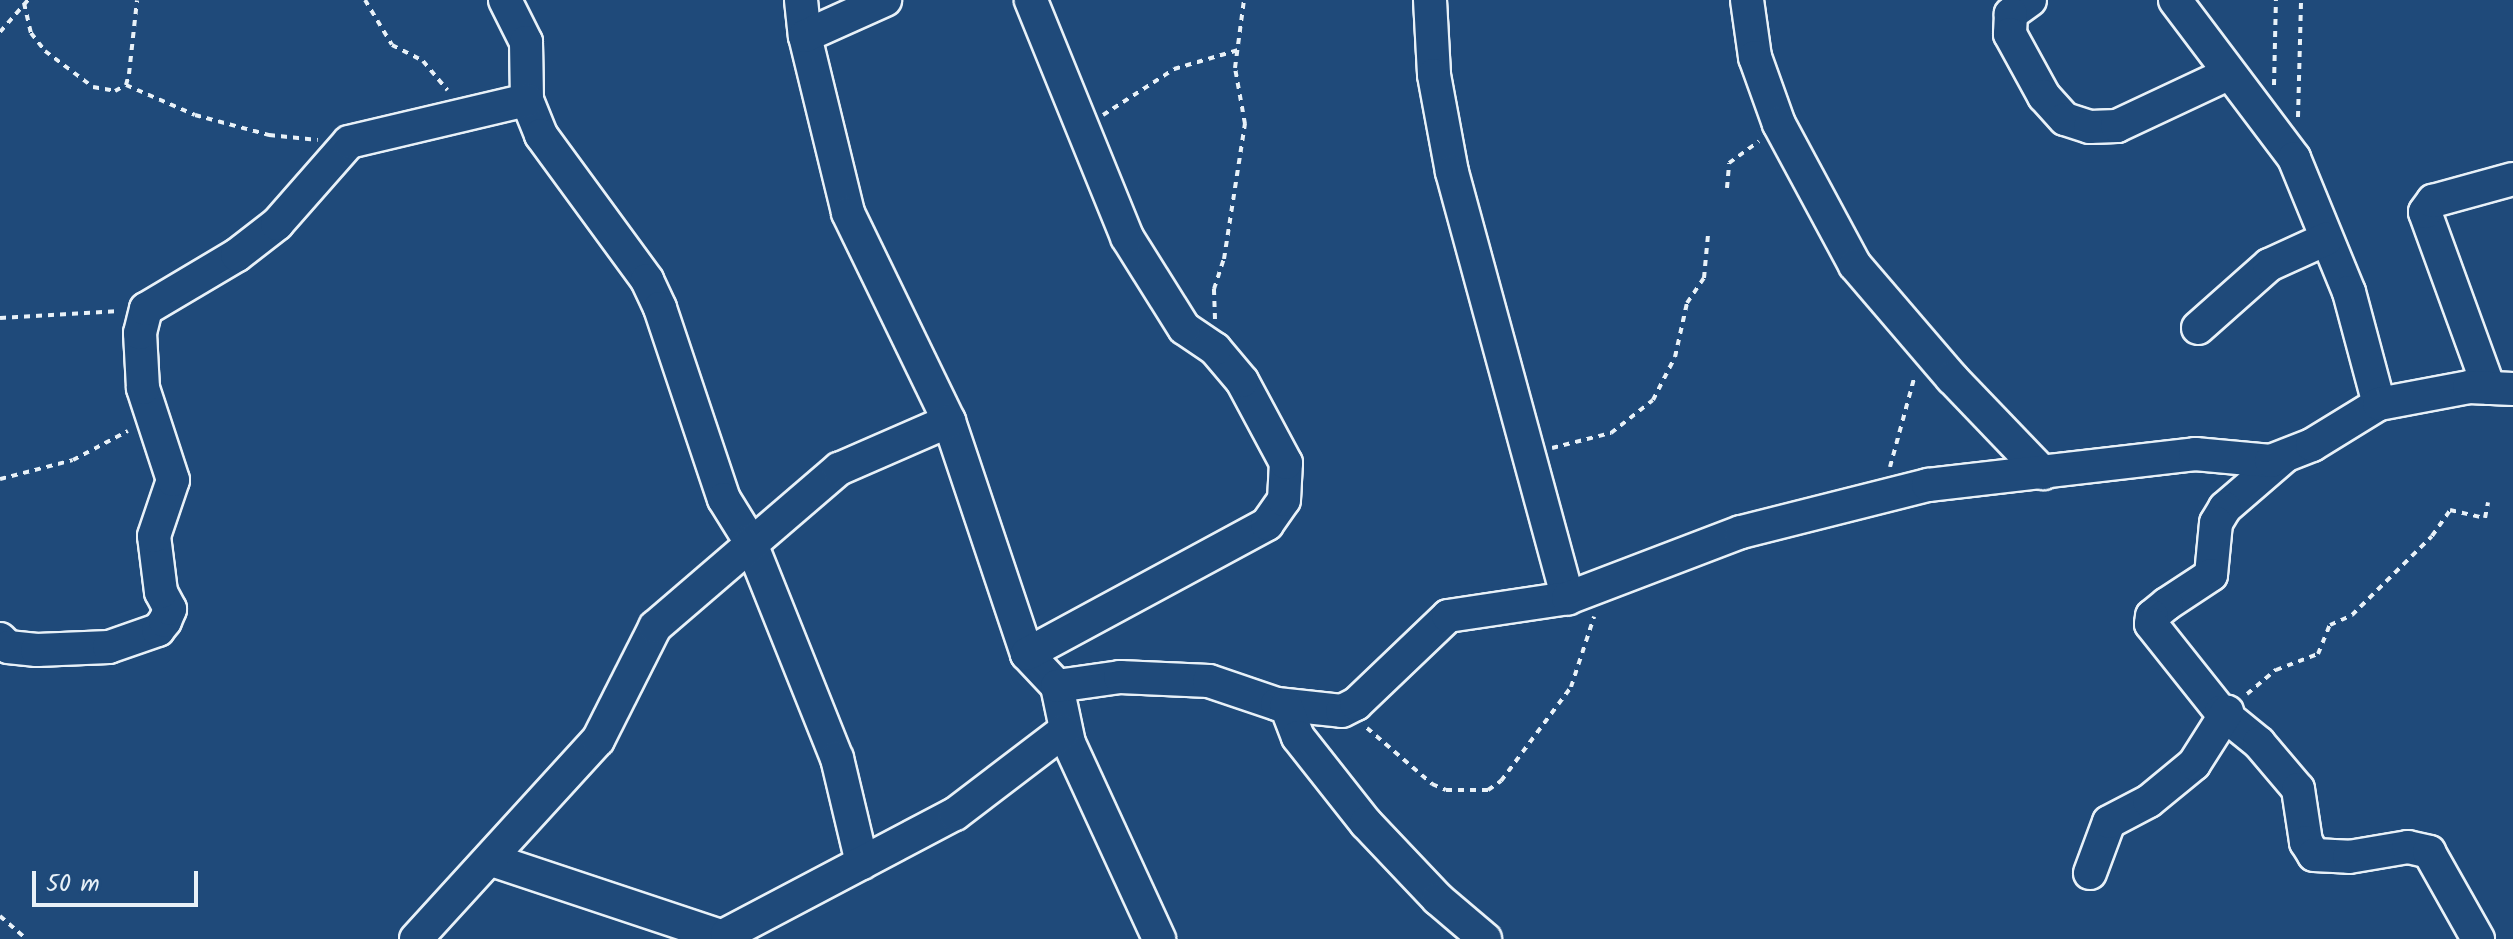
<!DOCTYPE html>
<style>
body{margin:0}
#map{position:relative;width:2513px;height:939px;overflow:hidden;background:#1f4a7a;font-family:Kalam,sans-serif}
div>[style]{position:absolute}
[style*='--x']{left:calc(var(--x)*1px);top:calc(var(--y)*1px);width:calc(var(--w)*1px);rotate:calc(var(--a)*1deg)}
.path>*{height:4px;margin-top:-2px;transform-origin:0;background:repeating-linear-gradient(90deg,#e8f1f8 0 6px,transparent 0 12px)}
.roads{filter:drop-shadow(2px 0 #e8f1f8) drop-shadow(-2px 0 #e8f1f8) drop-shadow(0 2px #e8f1f8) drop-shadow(0 -2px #e8f1f8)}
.minor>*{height:32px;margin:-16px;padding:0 16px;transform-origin:16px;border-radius:16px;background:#1f4a7a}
span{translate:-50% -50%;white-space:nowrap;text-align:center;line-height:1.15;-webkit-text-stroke:6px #1f4a7a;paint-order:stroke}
.scale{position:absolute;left:32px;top:871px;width:166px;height:36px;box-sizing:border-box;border:4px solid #e8f1f8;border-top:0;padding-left:10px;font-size:24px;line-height:28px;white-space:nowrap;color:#e8f1f8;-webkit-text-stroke:6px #1f4a7a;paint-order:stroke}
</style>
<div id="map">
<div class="path">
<div style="--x:365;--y:0;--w:52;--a:59"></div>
<div style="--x:392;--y:45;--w:35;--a:27"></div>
<div style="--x:423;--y:61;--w:38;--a:50"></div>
<div style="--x:24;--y:3;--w:31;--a:77"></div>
<div style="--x:31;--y:33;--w:23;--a:52"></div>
<div style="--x:45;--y:51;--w:60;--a:36.9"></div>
<div style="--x:93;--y:87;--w:22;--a:10"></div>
<div style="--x:115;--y:91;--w:13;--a:-29"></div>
<div style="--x:126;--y:85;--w:11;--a:-75"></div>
<div style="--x:129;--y:74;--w:74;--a:-83.8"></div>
<div style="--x:0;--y:32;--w:43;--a:-48.8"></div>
<div style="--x:126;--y:85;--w:75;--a:23.5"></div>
<div style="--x:195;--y:115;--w:77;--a:15.1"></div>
<div style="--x:269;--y:135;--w:49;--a:5.8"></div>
<div style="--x:2274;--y:85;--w:85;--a:-88.7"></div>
<div style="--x:1103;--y:115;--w:85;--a:-32.9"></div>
<div style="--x:1174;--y:69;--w:67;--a:-16.5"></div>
<div style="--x:2298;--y:117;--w:117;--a:-88.5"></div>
<div style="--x:1727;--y:188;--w:25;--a:-85"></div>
<div style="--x:1729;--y:163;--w:37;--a:-36"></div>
<div style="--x:0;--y:318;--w:120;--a:-3.3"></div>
<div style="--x:1215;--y:319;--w:30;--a:-92"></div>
<div style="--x:1214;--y:289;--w:32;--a:-72"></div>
<div style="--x:1224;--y:259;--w:137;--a:-81.2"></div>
<div style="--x:1245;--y:124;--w:57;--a:-100.1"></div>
<div style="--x:1235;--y:68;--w:69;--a:-82.5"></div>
<div style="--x:1552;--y:448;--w:61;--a:-14.3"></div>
<div style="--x:1611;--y:433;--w:53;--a:-38.2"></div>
<div style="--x:1653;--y:400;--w:48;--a:-62.9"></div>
<div style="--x:1675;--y:357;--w:55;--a:-77.5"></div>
<div style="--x:1687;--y:303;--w:30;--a:-56"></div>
<div style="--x:1704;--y:278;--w:43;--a:-84.7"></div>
<div style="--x:1890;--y:467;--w:95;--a:-74.8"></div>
<div style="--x:0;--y:479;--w:75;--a:-14.6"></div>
<div style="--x:73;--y:460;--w:62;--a:-27.8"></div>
<div style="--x:2247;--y:694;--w:38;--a:-40"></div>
<div style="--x:2276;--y:670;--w:45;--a:-20.9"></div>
<div style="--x:2318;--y:654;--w:31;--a:-68"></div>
<div style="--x:2330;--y:625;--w:24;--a:-24"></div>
<div style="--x:2352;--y:615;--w:112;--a:-44.6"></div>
<div style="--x:2432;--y:536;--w:32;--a:-55"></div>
<div style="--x:2450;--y:510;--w:36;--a:13"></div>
<div style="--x:2485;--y:518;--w:16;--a:-79"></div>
<div style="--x:1367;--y:728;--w:86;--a:40.7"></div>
<div style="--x:1432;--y:784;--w:15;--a:23"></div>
<div style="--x:1446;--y:790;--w:42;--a:0"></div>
<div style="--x:1488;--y:790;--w:16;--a:-35"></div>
<div style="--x:1501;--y:781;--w:117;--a:-53.3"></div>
<div style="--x:1571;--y:687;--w:74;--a:-71.8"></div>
<div style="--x:0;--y:916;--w:35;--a:41"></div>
</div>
<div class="roads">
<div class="minor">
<div style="--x:505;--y:0;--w:47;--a:63.4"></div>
<div style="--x:526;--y:42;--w:58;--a:89"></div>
<div style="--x:527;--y:100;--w:38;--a:68"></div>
<div style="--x:541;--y:135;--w:180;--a:53.8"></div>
<div style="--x:647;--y:280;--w:31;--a:65"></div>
<div style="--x:660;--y:308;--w:201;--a:71.5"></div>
<div style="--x:724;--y:499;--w:49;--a:58.2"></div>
<div style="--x:750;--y:541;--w:234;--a:68.2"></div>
<div style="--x:837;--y:758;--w:108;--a:76.6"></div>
<div style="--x:801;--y:0;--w:36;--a:84"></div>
<div style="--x:805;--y:36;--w:182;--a:76.3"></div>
<div style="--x:848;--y:213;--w:231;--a:64.1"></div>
<div style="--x:949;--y:421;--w:246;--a:71.5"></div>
<div style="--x:1027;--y:654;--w:44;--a:46.8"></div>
<div style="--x:1057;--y:686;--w:58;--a:78.1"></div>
<div style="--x:1069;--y:743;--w:216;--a:65.3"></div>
<div style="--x:1430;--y:0;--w:75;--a:86.9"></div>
<div style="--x:1434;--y:75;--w:99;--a:79.5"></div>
<div style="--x:1452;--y:172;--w:442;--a:74.8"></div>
<div style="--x:1747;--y:0;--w:58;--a:82"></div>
<div style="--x:1755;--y:57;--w:71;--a:70.3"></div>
<div style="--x:1779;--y:124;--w:160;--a:61.7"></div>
<div style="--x:1855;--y:265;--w:149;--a:49.4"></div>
<div style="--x:1952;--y:378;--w:132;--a:46.2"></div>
<div style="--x:2030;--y:0;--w:24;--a:144"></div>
<div style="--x:2011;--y:14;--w:20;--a:93"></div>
<div style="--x:2010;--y:34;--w:71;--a:61.3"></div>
<div style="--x:2044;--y:96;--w:31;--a:48"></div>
<div style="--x:2065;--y:119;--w:26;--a:18"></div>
<div style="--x:2090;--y:127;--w:27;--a:-2"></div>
<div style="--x:2117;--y:126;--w:123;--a:-25.1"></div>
<div style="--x:2175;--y:0;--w:198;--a:53"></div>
<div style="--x:2294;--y:158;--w:145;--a:67.7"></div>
<div style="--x:2349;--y:292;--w:116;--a:75"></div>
<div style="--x:805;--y:36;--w:88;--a:-24.2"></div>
<div style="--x:2198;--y:328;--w:95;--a:-41.6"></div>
<div style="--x:2269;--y:265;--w:63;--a:-24.5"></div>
<div style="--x:2489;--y:388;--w:187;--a:-110"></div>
<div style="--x:2425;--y:212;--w:14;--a:-54"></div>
<div style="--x:2433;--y:201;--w:83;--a:-15.4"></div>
<div style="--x:2284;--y:457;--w:78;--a:139.2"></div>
<div style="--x:2225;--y:508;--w:17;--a:121"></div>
<div style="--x:2216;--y:523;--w:52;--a:95.5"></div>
<div style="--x:2211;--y:575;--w:53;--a:146.6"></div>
<div style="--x:2167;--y:604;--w:19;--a:141"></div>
<div style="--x:2152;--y:616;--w:8;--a:97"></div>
<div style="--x:2151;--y:624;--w:112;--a:51.5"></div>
<div style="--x:2221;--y:712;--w:49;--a:39.2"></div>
<div style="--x:2259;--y:743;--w:60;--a:49.7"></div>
<div style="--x:2298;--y:789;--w:54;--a:81.4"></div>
<div style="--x:2306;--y:842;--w:15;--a:58"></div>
<div style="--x:2314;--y:855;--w:35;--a:3"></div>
<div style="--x:2349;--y:857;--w:60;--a:-9.6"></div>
<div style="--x:2408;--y:847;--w:22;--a:13"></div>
<div style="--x:2429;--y:852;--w:100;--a:60.6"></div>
<div style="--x:0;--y:639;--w:11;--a:45"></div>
<div style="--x:8;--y:647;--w:29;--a:6"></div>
<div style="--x:37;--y:650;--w:72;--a:-2.4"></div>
<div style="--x:109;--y:647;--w:52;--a:-19.1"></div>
<div style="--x:158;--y:630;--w:11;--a:-52"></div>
<div style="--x:165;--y:621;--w:13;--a:-67"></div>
<div style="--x:170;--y:609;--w:19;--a:-118"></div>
<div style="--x:161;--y:592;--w:56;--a:-97.1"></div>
<div style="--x:154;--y:536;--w:59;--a:-71.3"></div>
<div style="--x:173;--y:480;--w:97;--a:-108.1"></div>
<div style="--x:143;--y:388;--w:55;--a:-93.1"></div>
<div style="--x:140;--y:333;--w:25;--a:-76"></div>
<div style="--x:146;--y:309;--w:106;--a:-30.7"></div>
<div style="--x:237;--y:255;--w:51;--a:-37.8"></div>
<div style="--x:277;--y:224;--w:109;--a:-48.7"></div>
<div style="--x:349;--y:142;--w:183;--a:-13.3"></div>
<div style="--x:1027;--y:654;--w:273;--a:-28.4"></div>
<div style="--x:1267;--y:524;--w:29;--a:-55"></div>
<div style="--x:1284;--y:500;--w:37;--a:-87"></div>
<div style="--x:1286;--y:463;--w:93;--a:-118.2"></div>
<div style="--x:1242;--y:381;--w:42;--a:-130.2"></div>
<div style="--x:1215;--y:349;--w:37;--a:-146"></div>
<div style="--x:1184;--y:328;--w:107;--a:-122.1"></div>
<div style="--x:1127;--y:237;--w:256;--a:-112.1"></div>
<div style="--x:1057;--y:686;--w:64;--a:-8.1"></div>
<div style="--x:1120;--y:677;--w:89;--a:2.6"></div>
<div style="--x:1209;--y:681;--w:72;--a:18.7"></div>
<div style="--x:1277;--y:704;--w:65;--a:6.1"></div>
<div style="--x:1342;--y:711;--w:16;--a:-27"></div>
<div style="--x:1356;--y:704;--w:127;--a:-43.7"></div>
<div style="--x:1448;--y:616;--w:121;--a:-8.5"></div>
<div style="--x:1568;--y:598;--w:185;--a:-20.9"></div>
<div style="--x:1741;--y:532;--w:193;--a:-14.1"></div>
<div style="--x:1928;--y:485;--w:269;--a:-6.6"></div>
<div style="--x:2195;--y:454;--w:76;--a:5.3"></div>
<div style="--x:2271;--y:461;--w:44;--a:-21.3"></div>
<div style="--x:2312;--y:445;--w:79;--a:-31.5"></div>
<div style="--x:2379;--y:404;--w:92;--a:-10.7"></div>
<div style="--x:2469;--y:387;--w:44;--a:2.6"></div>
<div style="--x:1286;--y:706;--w:33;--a:69"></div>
<div style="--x:1298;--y:737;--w:110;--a:51.7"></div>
<div style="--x:1366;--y:823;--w:105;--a:46.5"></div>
<div style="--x:1438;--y:899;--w:62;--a:40.4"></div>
<div style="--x:492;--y:860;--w:251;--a:18.4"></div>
<div style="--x:2090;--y:873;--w:54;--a:-69.6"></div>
<div style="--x:2109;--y:822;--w:45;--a:-27.7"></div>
<div style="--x:2149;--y:801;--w:58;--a:-39.4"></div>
<div style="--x:2194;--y:764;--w:62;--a:-57.6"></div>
<div style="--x:727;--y:934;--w:258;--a:-27.8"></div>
<div style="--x:955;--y:814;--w:137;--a:-37.3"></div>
<div style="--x:416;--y:939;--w:270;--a:-47.6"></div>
<div style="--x:598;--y:740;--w:127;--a:-63.2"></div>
<div style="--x:655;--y:627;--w:243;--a:-40.7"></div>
<div style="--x:839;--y:469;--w:120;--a:-23.6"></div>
</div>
</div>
<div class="scale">50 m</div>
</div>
